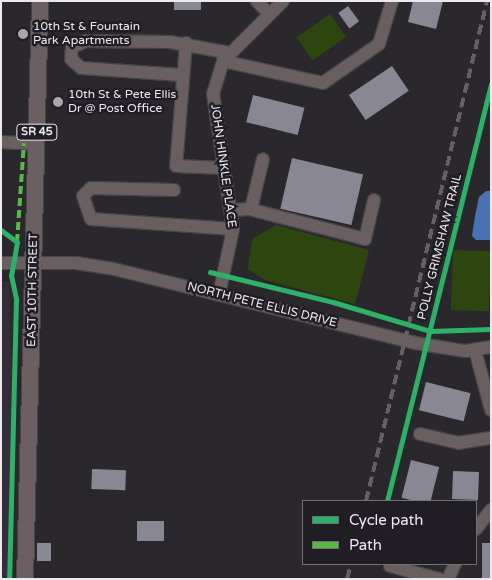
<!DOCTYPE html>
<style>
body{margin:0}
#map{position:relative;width:492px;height:580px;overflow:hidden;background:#2a282c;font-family:"Varela Round",sans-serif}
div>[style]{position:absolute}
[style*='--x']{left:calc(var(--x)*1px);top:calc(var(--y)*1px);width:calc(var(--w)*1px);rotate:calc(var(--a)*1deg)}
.built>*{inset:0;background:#332c39}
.green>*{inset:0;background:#2d460f;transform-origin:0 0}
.water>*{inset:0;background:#4972b2}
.building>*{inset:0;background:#898793;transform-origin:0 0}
.roads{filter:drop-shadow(1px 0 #454446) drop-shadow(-1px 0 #454446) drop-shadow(0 1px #454446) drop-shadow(0 -1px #454446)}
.minor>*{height:12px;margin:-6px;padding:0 6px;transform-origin:6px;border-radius:6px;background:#6a5f60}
.major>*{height:16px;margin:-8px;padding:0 8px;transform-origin:8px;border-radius:8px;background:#6b5f62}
.rail>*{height:4px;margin-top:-2px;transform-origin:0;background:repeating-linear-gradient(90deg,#676063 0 10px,transparent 0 15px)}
.quiet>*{height:4px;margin-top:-2px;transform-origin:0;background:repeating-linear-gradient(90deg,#58b947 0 8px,transparent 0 12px)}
.cycleway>*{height:5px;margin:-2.5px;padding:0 2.5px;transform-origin:2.5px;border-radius:2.5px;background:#2db169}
.dots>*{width:14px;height:14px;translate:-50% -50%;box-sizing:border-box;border:2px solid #201d24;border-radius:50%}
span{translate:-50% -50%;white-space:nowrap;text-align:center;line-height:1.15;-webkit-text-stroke:5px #201d24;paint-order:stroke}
.shield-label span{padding:1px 4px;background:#201d24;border:1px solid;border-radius:4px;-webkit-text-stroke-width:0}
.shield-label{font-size:11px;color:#ece9ef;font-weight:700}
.poi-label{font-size:12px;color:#ece9ef}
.left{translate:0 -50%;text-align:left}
.street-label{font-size:12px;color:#ece9ef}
.frame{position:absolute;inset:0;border:2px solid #ece9ef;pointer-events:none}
.legend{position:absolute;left:302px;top:500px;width:175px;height:65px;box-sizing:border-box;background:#201d24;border:1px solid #726f75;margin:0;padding:6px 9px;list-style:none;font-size:15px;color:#ece9ef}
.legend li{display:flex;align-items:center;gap:10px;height:25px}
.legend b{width:25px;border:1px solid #726f75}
</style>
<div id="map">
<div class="built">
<div style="clip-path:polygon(1px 282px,9px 282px,15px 480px,9px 579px,1px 579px)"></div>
</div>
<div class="green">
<div style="left:330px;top:14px;width:28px;height:41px;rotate:55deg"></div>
<div style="clip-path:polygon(276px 225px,369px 250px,355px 304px,265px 280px,248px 269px,252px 239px)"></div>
<div style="left:453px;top:250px;width:38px;height:60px;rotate:2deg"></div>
</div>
<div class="water">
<div style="clip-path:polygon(486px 191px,491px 191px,491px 240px,476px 240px,472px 236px,475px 216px,479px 197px)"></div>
</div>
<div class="building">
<div style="left:174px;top:1px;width:27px;height:9px"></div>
<div style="clip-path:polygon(413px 1px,443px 1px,436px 29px,408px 22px)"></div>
<div style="left:348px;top:6px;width:19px;height:12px;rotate:54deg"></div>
<div style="left:392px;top:66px;width:30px;height:52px;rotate:56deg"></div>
<div style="left:253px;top:95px;width:53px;height:28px;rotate:14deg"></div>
<div style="left:292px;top:158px;width:73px;height:52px;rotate:13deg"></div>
<div style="left:426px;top:382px;width:46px;height:29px;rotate:14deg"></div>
<div style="left:411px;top:460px;width:29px;height:39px;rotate:14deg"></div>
<div style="left:92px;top:469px;width:34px;height:20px;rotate:2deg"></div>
<div style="left:453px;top:471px;width:26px;height:28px;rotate:2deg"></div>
<div style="left:137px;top:521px;width:27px;height:20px"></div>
<div style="left:37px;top:543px;width:14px;height:18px"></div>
<div style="left:482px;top:543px;width:9px;height:36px"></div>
</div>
<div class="roads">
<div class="minor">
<div style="--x:257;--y:1;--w:18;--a:47"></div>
<div style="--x:186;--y:43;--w:123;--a:94.6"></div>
<div style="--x:176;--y:166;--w:48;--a:2.4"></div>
<div style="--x:223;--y:61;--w:102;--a:12.4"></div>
<div style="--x:323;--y:83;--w:68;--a:-34.9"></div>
<div style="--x:379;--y:44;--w:45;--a:-73.2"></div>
<div style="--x:181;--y:75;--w:100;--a:-176"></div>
<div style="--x:81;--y:68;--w:13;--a:-138"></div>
<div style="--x:71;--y:59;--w:12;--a:-85"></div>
<div style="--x:72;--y:47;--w:15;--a:-23"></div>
<div style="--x:86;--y:41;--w:84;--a:0.7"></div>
<div style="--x:170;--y:42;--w:61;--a:10.4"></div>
<div style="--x:1;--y:142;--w:36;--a:3"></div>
<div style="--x:174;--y:190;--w:83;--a:-178.6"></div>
<div style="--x:91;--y:188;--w:11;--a:135"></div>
<div style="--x:83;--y:196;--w:24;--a:71"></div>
<div style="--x:91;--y:219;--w:142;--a:4"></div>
<div style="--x:251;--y:209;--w:51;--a:-76.5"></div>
<div style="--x:232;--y:210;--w:17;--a:-3"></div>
<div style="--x:249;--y:209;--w:120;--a:14.5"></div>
<div style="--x:365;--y:239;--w:40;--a:-77"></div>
<div style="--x:1;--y:263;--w:75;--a:0"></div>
<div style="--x:76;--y:263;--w:38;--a:9"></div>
<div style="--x:114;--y:269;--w:310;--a:13.8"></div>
<div style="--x:415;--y:343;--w:51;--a:9.1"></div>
<div style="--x:465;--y:351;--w:26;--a:-9"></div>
<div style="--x:219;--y:295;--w:67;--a:-78"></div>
<div style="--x:233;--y:229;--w:136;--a:-98.4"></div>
<div style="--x:213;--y:94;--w:34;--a:-73"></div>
<div style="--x:223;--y:61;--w:85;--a:-45"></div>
<div style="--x:475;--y:350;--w:62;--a:75.1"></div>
<div style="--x:420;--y:434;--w:39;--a:13"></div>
<div style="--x:458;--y:443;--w:33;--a:-9"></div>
<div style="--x:476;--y:529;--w:24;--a:-52"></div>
<div style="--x:390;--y:566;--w:51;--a:14.9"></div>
<div style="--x:448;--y:579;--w:17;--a:-65"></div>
</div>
<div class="major">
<div style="--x:25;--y:579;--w:578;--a:-88.51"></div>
</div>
</div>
<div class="rail">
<div style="--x:366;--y:501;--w:514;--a:-76.4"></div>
<div style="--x:347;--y:579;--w:16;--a:-75"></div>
</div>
<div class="quiet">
<div style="--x:17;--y:242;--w:99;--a:-86"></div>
</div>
<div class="cycleway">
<div style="--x:1;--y:230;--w:20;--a:37"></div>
<div style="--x:17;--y:242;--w:34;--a:100"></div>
<div style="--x:11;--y:275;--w:25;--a:78"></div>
<div style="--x:16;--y:299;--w:280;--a:91.4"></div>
<div style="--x:210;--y:272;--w:127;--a:13.7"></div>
<div style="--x:333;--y:302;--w:101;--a:16.6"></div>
<div style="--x:430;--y:331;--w:61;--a:-1.9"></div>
<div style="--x:387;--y:501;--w:430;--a:-76"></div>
</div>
<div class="dots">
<div style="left:23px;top:34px;background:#a8a5ab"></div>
<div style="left:58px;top:102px;background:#a8a5ab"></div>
</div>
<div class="shield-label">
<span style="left:37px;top:132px">SR 45</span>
</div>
<div class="poi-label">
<span class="left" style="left:33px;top:34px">10th St &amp; Fountain<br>Park Apartments</span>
<span class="left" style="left:68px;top:102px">10th St &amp; Pete Ellis<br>Dr @ Post Office</span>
</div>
<div class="street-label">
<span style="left:223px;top:166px;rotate:82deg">JOHN HINKLE PLACE</span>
<span style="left:440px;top:247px;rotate:-76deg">POLLY GRIMSHAW TRAIL</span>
<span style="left:33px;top:290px;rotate:-89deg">EAST 10TH STREET</span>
<span style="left:262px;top:305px;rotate:14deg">NORTH PETE ELLIS DRIVE</span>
</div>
<div class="frame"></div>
<ul class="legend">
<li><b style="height:6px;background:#2db169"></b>Cycle path</li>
<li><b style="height:6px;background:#58b947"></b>Path</li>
</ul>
</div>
